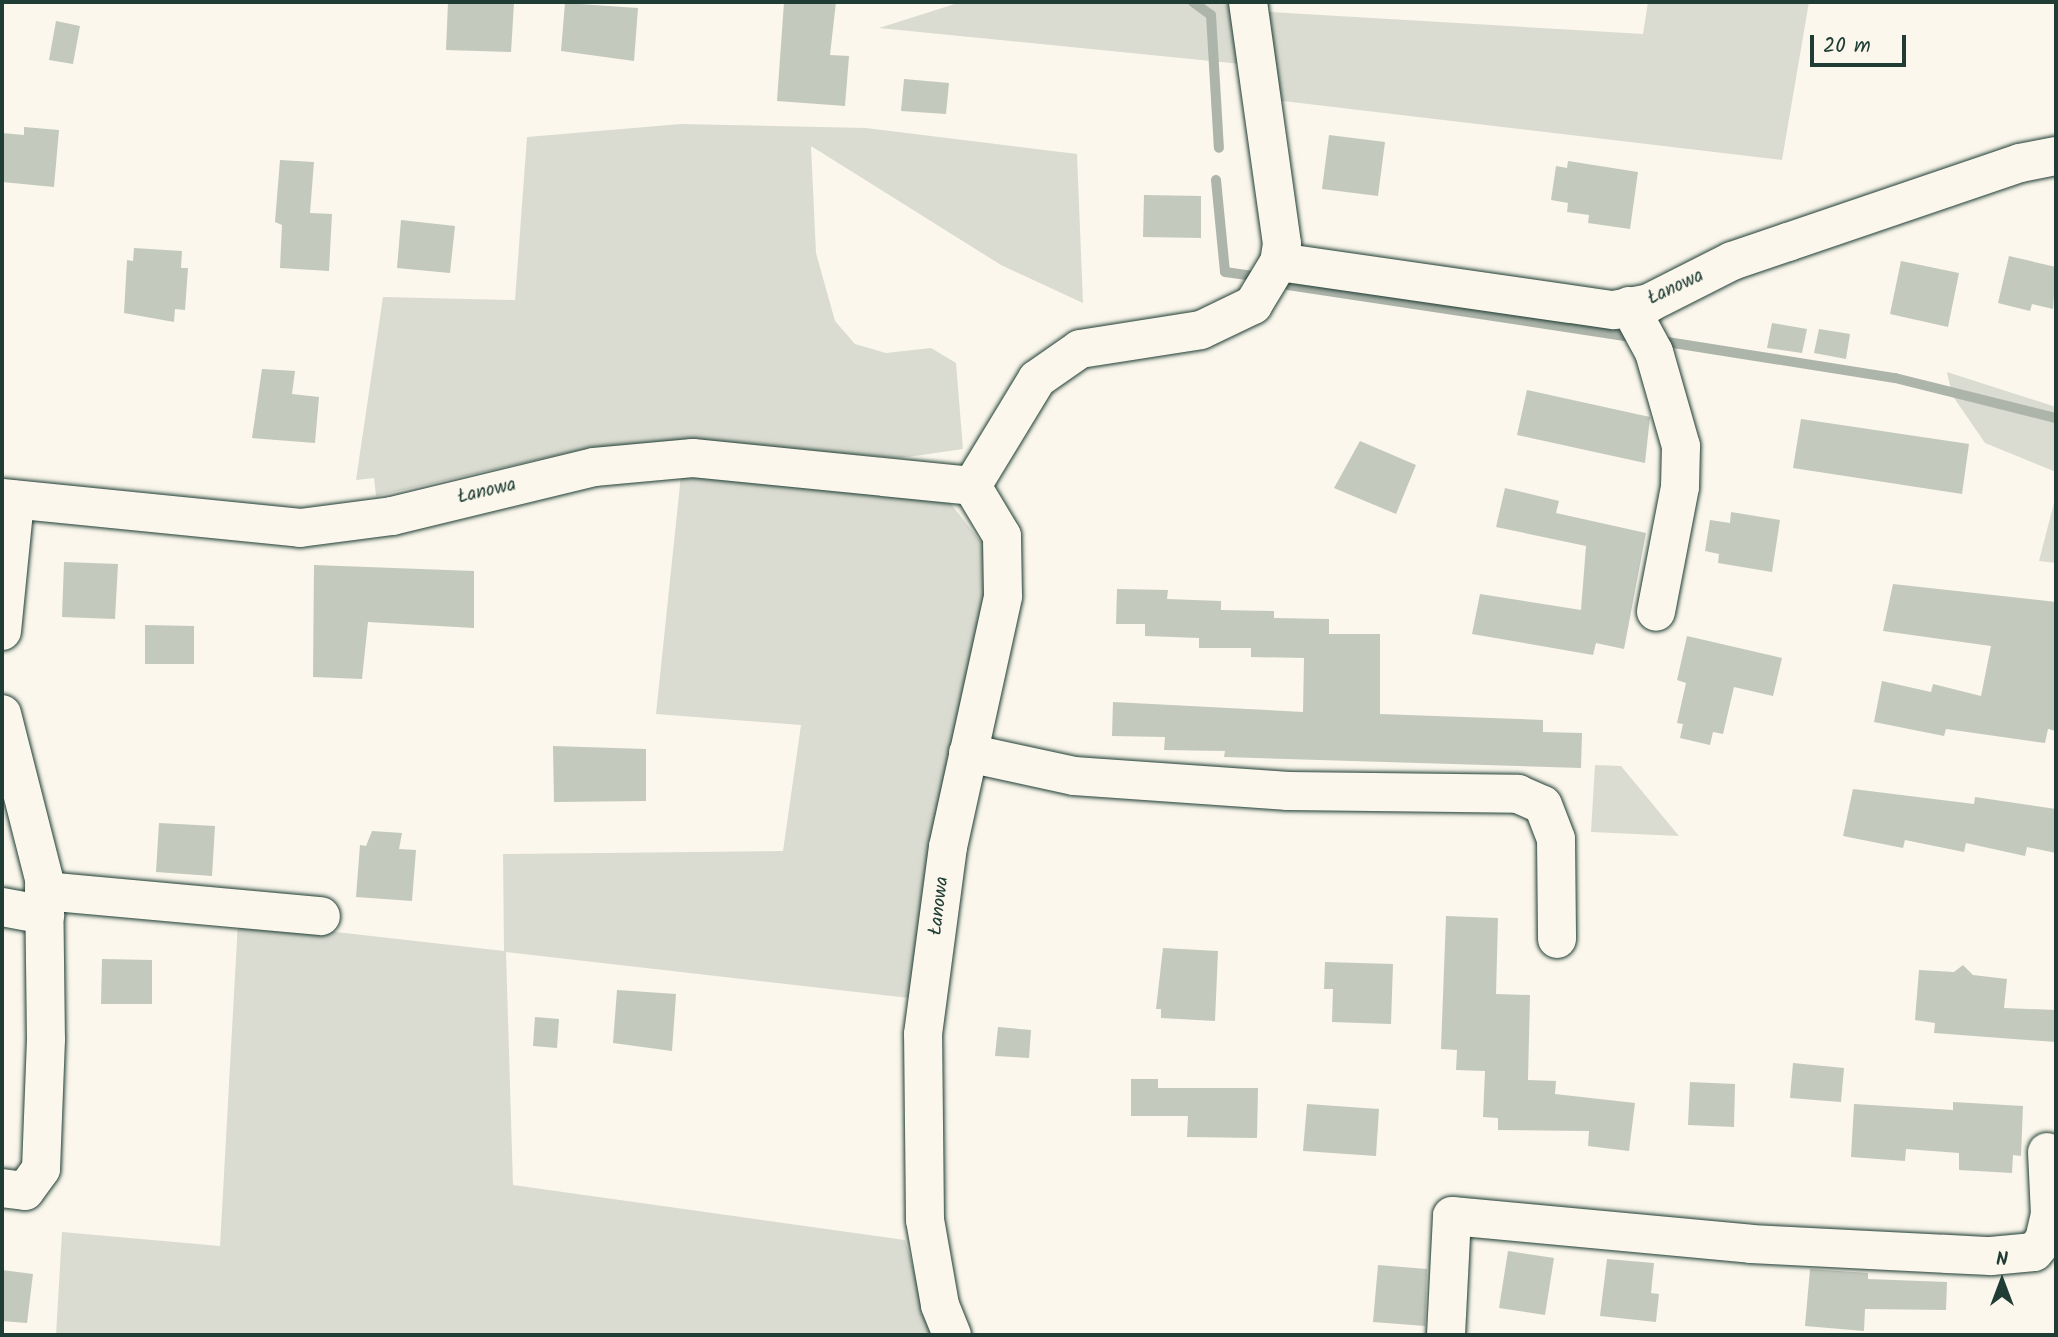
<!DOCTYPE html>
<html>
<head>
<meta charset="utf-8">
<style>
	body { margin:0 }
	#map { position:relative; width:2058px; height:1337px; overflow:hidden; background:#fbf7ec; font-family:Kalam,sans-serif }
	div>[style] { position:absolute }
	.green>* { inset:0; background:#dbdcd1 }
	.stream>* { height:10px; margin:-5px; padding:0 5px; transform-origin:5px; border-radius:5px; background:#adb4aa }
	.building>* { inset:0; background:#c4c9be }
	.roads { filter:drop-shadow(0 0 2px #1f3d34) drop-shadow(0 0 2px #1f3d34) }
	.minor>* { height:38px; margin:-19px; padding:0 19px; transform-origin:19px; border-radius:19px; background:#fbf7ec }
	span { translate:-50% -50%; white-space:nowrap; text-align:center; line-height:1.15; -webkit-text-stroke:6px #fbf7ec; paint-order:stroke }
	.street-label { font-size:19px; color:#1f3d34 }
	.frame { position:absolute; inset:0; border:4px solid #1f3d34; pointer-events:none }
	.north { position:absolute; left:1967px; top:1246px; width:70px; height:70px; -webkit-text-stroke:5px #fbf7ec; paint-order:stroke; rotate:0deg; font-size:19px; font-weight:700; line-height:28px; text-align:center; color:#1f3d34 }
	.north::after { content:''; display:block; margin:auto; width:24px; height:32px; background:#1f3d34; clip-path:polygon(50% 0,100% 100%,50% 72%,0 100%) }
	.scale { position:absolute; left:1810px; top:35px; width:96px; height:32px; box-sizing:border-box; border:4px solid #1f3d34; border-top:0; padding-left:9px; font-size:21px; line-height:24px; white-space:nowrap; color:#1f3d34; -webkit-text-stroke:5px #fbf7ec; paint-order:stroke }
</style>
</head>
<body>
<div id="map">
	<div class="green">
		<i style="clip-path:polygon(961px 2px,1237px 2px,1241px 64px,879px 28px)"></i>
		<i style="clip-path:polygon(1648px 2px,1809px 2px,1782px 160px,1266px 99px,1255px 11px,1643px 34px)"></i>
		<i style="clip-path:polygon(681px 124px,866px 128px,1077px 154px,1083px 303px,1001px 265px,811px 146px,816px 253px,835px 321px,855px 344px,886px 353px,931px 348px,956px 363px,963px 449px,901px 458px,676px 442px,589px 448px,376px 496px,374px 478px,356px 480px,383px 297px,515px 300px,527px 137px)"></i>
		<i style="clip-path:polygon(1947px 372px,2056px 407px,2056px 472px,1985px 443px,1952px 395px)"></i>
		<i style="clip-path:polygon(681px 475px,950px 503px,985px 547px,990px 596px,909px 998px,506px 952px,513px 1185px,905px 1240px,933px 1335px,56px 1335px,62px 1232px,220px 1246px,238px 921px,504px 951px,503px 854px,783px 851px,801px 725px,656px 714px)"></i>
		<i style="clip-path:polygon(2056px 495px,2056px 563px,2039px 561px)"></i>
		<i style="clip-path:polygon(1595px 765px,1621px 766px,1679px 836px,1591px 832px)"></i>
	</div>
	<div class="stream">
		<i style="left:1193px;top:2px;width:22px;rotate:36deg"></i>
		<i style="left:1211px;top:15px;width:133px;rotate:86.6deg"></i>
		<i style="left:1216px;top:180px;width:92px;rotate:84.4deg"></i>
		<i style="left:1225px;top:272px;width:28px;rotate:8deg"></i>
		<i style="left:1288px;top:285px;width:349px;rotate:8.6deg"></i>
		<i style="left:1661px;top:341px;width:237px;rotate:9deg"></i>
		<i style="left:1895px;top:378px;width:166px;rotate:14deg"></i>
	</div>
	<div class="building">
		<i style="clip-path:polygon(448px 2px,514px 3px,511px 52px,446px 50px)"></i>
		<i style="clip-path:polygon(784px 2px,836px 2px,830px 55px,849px 56px,845px 106px,777px 101px)"></i>
		<i style="clip-path:polygon(565px 3px,638px 8px,634px 61px,561px 51px)"></i>
		<i style="clip-path:polygon(56px 21px,80px 26px,73px 64px,49px 60px)"></i>
		<i style="clip-path:polygon(904px 79px,949px 83px,946px 114px,901px 111px)"></i>
		<i style="clip-path:polygon(24px 127px,59px 130px,54px 187px,2px 182px,2px 133px,24px 135px)"></i>
		<i style="clip-path:polygon(1329px 135px,1385px 142px,1378px 196px,1322px 189px)"></i>
		<i style="clip-path:polygon(280px 160px,314px 162px,310px 213px,332px 214px,329px 271px,280px 268px,282px 225px,275px 222px)"></i>
		<i style="clip-path:polygon(1568px 161px,1638px 172px,1630px 229px,1588px 223px,1589px 215px,1567px 212px,1568px 203px,1551px 200px,1556px 166px,1567px 168px)"></i>
		<i style="clip-path:polygon(1144px 195px,1201px 196px,1201px 238px,1143px 237px)"></i>
		<i style="clip-path:polygon(401px 220px,455px 226px,450px 273px,397px 268px)"></i>
		<i style="clip-path:polygon(134px 248px,182px 251px,181px 268px,188px 268px,185px 310px,175px 309px,174px 322px,124px 313px,127px 260px,133px 261px)"></i>
		<i style="clip-path:polygon(2009px 256px,2056px 267px,2053px 309px,2032px 304px,2030px 311px,1998px 303px)"></i>
		<i style="clip-path:polygon(1901px 261px,1959px 273px,1948px 327px,1890px 314px)"></i>
		<i style="clip-path:polygon(1772px 323px,1807px 329px,1802px 353px,1767px 348px)"></i>
		<i style="clip-path:polygon(1819px 329px,1850px 334px,1846px 359px,1814px 353px)"></i>
		<i style="clip-path:polygon(262px 369px,295px 371px,292px 394px,319px 397px,315px 443px,252px 438px)"></i>
		<i style="clip-path:polygon(1527px 390px,1650px 417px,1645px 463px,1517px 435px)"></i>
		<i style="clip-path:polygon(1801px 419px,1969px 444px,1962px 494px,1793px 468px)"></i>
		<i style="clip-path:polygon(1360px 441px,1416px 465px,1396px 514px,1334px 488px)"></i>
		<i style="clip-path:polygon(1505px 488px,1559px 501px,1556px 513px,1646px 533px,1624px 649px,1596px 643px,1593px 655px,1472px 634px,1480px 594px,1581px 610px,1586px 546px,1496px 527px)"></i>
		<i style="clip-path:polygon(1731px 512px,1780px 520px,1772px 572px,1718px 563px,1719px 554px,1705px 551px,1710px 520px,1730px 523px)"></i>
		<i style="clip-path:polygon(64px 562px,118px 564px,115px 619px,62px 617px)"></i>
		<i style="clip-path:polygon(314px 565px,474px 571px,474px 628px,368px 622px,362px 679px,313px 677px)"></i>
		<i style="clip-path:polygon(1893px 584px,2056px 602px,2056px 731px,2048px 729px,2045px 743px,1946px 729px,1944px 736px,1874px 722px,1882px 681px,1931px 692px,1933px 684px,1981px 696px,1991px 646px,1883px 631px)"></i>
		<i style="clip-path:polygon(1117px 589px,1168px 590px,1167px 599px,1221px 601px,1221px 610px,1274px 611px,1274px 618px,1329px 619px,1329px 634px,1380px 634px,1380px 714px,1543px 720px,1543px 732px,1582px 733px,1581px 768px,1224px 757px,1225px 751px,1164px 750px,1165px 737px,1112px 736px,1113px 702px,1303px 712px,1304px 658px,1251px 657px,1251px 648px,1199px 648px,1199px 638px,1145px 636px,1145px 624px,1116px 624px)"></i>
		<i style="clip-path:polygon(145px 625px,194px 626px,194px 664px,145px 664px)"></i>
		<i style="clip-path:polygon(1687px 636px,1782px 658px,1773px 696px,1734px 687px,1723px 734px,1713px 732px,1710px 745px,1680px 738px,1683px 724px,1677px 723px,1686px 683px,1677px 680px)"></i>
		<i style="clip-path:polygon(553px 746px,646px 749px,646px 801px,554px 802px)"></i>
		<i style="clip-path:polygon(1853px 789px,1974px 804px,1975px 797px,2056px 809px,2056px 853px,2027px 847px,2025px 856px,1966px 843px,1964px 852px,1905px 840px,1903px 848px,1843px 836px)"></i>
		<i style="clip-path:polygon(159px 823px,215px 826px,212px 876px,156px 872px)"></i>
		<i style="clip-path:polygon(372px 831px,402px 833px,399px 849px,416px 850px,412px 901px,356px 897px,360px 845px,366px 846px)"></i>
		<i style="clip-path:polygon(1446px 916px,1498px 918px,1496px 994px,1530px 995px,1528px 1080px,1556px 1081px,1555px 1094px,1635px 1103px,1629px 1151px,1588px 1146px,1589px 1131px,1498px 1130px,1498px 1118px,1483px 1117px,1485px 1071px,1456px 1070px,1457px 1050px,1441px 1049px)"></i>
		<i style="clip-path:polygon(1163px 948px,1218px 951px,1215px 1021px,1161px 1018px,1161px 1009px,1156px 1009px)"></i>
		<i style="clip-path:polygon(102px 959px,152px 960px,152px 1004px,101px 1004px)"></i>
		<i style="clip-path:polygon(1325px 962px,1393px 964px,1391px 1024px,1332px 1022px,1333px 989px,1324px 989px)"></i>
		<i style="clip-path:polygon(1963px 965px,1973px 975px,2007px 979px,2004px 1008px,2056px 1010px,2056px 1042px,1934px 1033px,1935px 1023px,1915px 1020px,1919px 970px,1954px 972px)"></i>
		<i style="clip-path:polygon(617px 990px,676px 994px,672px 1051px,613px 1043px)"></i>
		<i style="clip-path:polygon(535px 1017px,559px 1019px,557px 1048px,533px 1046px)"></i>
		<i style="clip-path:polygon(998px 1027px,1031px 1030px,1029px 1058px,995px 1056px)"></i>
		<i style="clip-path:polygon(1793px 1063px,1844px 1068px,1841px 1102px,1790px 1098px)"></i>
		<i style="clip-path:polygon(1131px 1079px,1158px 1079px,1158px 1088px,1258px 1088px,1257px 1138px,1187px 1137px,1188px 1116px,1131px 1116px)"></i>
		<i style="clip-path:polygon(1690px 1082px,1735px 1084px,1734px 1127px,1688px 1125px)"></i>
		<i style="clip-path:polygon(1953px 1102px,2023px 1106px,2021px 1156px,2013px 1155px,2012px 1173px,1959px 1170px,1959px 1153px,1906px 1149px,1905px 1161px,1851px 1157px,1854px 1104px,1953px 1110px)"></i>
		<i style="clip-path:polygon(1307px 1104px,1379px 1109px,1376px 1156px,1303px 1151px)"></i>
		<i style="clip-path:polygon(1508px 1251px,1554px 1258px,1545px 1315px,1499px 1308px)"></i>
		<i style="clip-path:polygon(1607px 1259px,1654px 1263px,1651px 1293px,1659px 1294px,1656px 1322px,1600px 1316px)"></i>
		<i style="clip-path:polygon(1378px 1265px,1427px 1269px,1425px 1326px,1373px 1322px)"></i>
		<i style="clip-path:polygon(1810px 1269px,1868px 1273px,1868px 1279px,1947px 1282px,1946px 1310px,1865px 1309px,1864px 1331px,1805px 1326px)"></i>
		<i style="clip-path:polygon(2px 1270px,33px 1274px,27px 1323px,2px 1321px)"></i>
	</div>
	<div class="roads">
		<div class="minor">
			<i style="left:1248px;top:2px;width:244px;rotate:82deg"></i>
			<i style="left:1282px;top:244px;width:18px;rotate:99deg"></i>
			<i style="left:1629px;top:306px;width:52px;rotate:61.5deg"></i>
			<i style="left:1654px;top:352px;width:98px;rotate:74deg"></i>
			<i style="left:1681px;top:446px;width:41px;rotate:91.4deg"></i>
			<i style="left:1680px;top:487px;width:127px;rotate:100.9deg"></i>
			<i style="left:972px;top:486px;width:125px;rotate:-58.7deg"></i>
			<i style="left:1037px;top:379px;width:52px;rotate:-34.9deg"></i>
			<i style="left:1080px;top:349px;width:122px;rotate:-8.9deg"></i>
			<i style="left:1201px;top:330px;width:58px;rotate:-25.7deg"></i>
			<i style="left:1253px;top:305px;width:50px;rotate:-58.8deg"></i>
			<i style="left:1279px;top:262px;width:338px;rotate:8.2deg"></i>
			<i style="left:1614px;top:310px;width:36px;rotate:-11deg"></i>
			<i style="left:1649px;top:303px;width:93px;rotate:-26.8deg"></i>
			<i style="left:1732px;top:261px;width:59px;rotate:-18.7deg"></i>
			<i style="left:1788px;top:242px;width:245px;rotate:-18.8deg"></i>
			<i style="left:2020px;top:163px;width:37px;rotate:-11deg"></i>
			<i style="left:2px;top:498px;width:300px;rotate:5.7deg"></i>
			<i style="left:300px;top:528px;width:93px;rotate:-7.4deg"></i>
			<i style="left:392px;top:516px;width:208px;rotate:-13.6deg"></i>
			<i style="left:594px;top:467px;width:99px;rotate:-5.2deg"></i>
			<i style="left:693px;top:458px;width:280px;rotate:5.7deg"></i>
			<i style="left:2px;top:631px;width:132px;rotate:-84.3deg"></i>
			<i style="left:2px;top:714px;width:170px;rotate:75.7deg"></i>
			<i style="left:44px;top:879px;width:160px;rotate:89.3deg"></i>
			<i style="left:46px;top:1039px;width:130px;rotate:92.2deg"></i>
			<i style="left:41px;top:1169px;width:27px;rotate:126deg"></i>
			<i style="left:25px;top:1191px;width:23px;rotate:-173deg"></i>
			<i style="left:968px;top:753px;width:108px;rotate:12.2deg"></i>
			<i style="left:1074px;top:776px;width:215px;rotate:4deg"></i>
			<i style="left:1288px;top:791px;width:230px;rotate:0.7deg"></i>
			<i style="left:1518px;top:794px;width:27px;rotate:24deg"></i>
			<i style="left:1543px;top:805px;width:36px;rotate:69deg"></i>
			<i style="left:1556px;top:839px;width:100px;rotate:89.4deg"></i>
			<i style="left:44px;top:891px;width:278px;rotate:5.2deg"></i>
			<i style="left:2px;top:907px;width:44px;rotate:10.5deg"></i>
			<i style="left:952px;top:1335px;width:32px;rotate:-112deg"></i>
			<i style="left:940px;top:1305px;width:86px;rotate:-100deg"></i>
			<i style="left:925px;top:1220px;width:186px;rotate:-90.6deg"></i>
			<i style="left:923px;top:1034px;width:189px;rotate:-82.4deg"></i>
			<i style="left:948px;top:847px;width:257px;rotate:-77.6deg"></i>
			<i style="left:1003px;top:596px;width:60px;rotate:-91deg"></i>
			<i style="left:1002px;top:536px;width:58px;rotate:-121deg"></i>
			<i style="left:1446px;top:1335px;width:119px;rotate:-87.1deg"></i>
			<i style="left:1452px;top:1216px;width:300px;rotate:5.3deg"></i>
			<i style="left:1751px;top:1244px;width:240px;rotate:2.9deg"></i>
			<i style="left:1991px;top:1256px;width:43px;rotate:-5.3deg"></i>
			<i style="left:2034px;top:1252px;width:16px;rotate:-50deg"></i>
			<i style="left:2044px;top:1240px;width:26px;rotate:-77deg"></i>
			<i style="left:2050px;top:1215px;width:63px;rotate:-92.7deg"></i>
		</div>
	</div>
	<div class="street-label">
		<span style="left:1676px;top:288px;rotate:-25deg">Łanowa</span>
		<span style="left:487px;top:492px;rotate:-13deg">Łanowa</span>
		<span style="left:940px;top:906px;rotate:-83deg">Łanowa</span>
	</div>
	<div class="frame"></div>
	<div class="north">N</div>
	<div class="scale">20 m</div>
</div>
</body>
</html>
